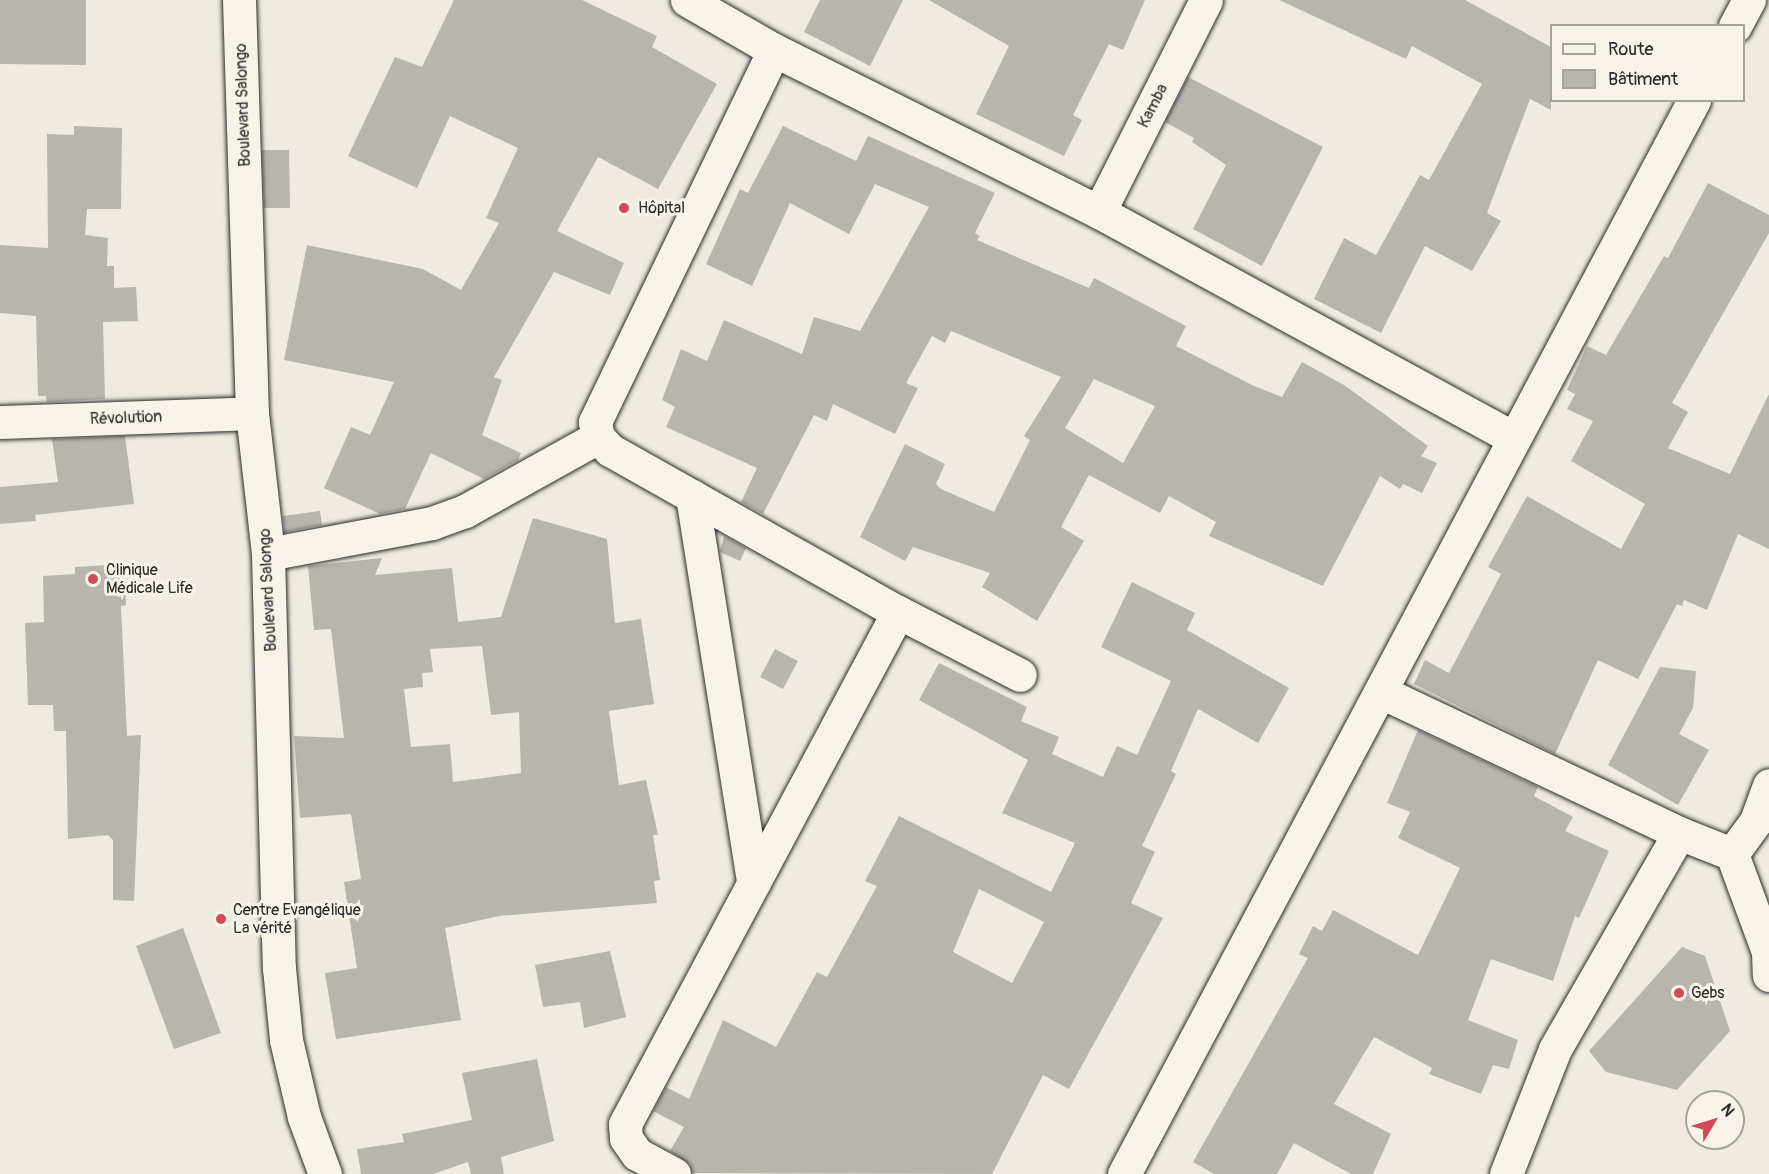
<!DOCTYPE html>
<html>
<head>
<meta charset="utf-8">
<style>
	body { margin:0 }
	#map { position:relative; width:1769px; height:1174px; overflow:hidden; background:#efebe0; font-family:Pangolin,sans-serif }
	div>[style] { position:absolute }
	.building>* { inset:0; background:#b8b5ae }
	.roads { filter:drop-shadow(0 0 2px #2b2b2b) drop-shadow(0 0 2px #2b2b2b) }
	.minor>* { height:33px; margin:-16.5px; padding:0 16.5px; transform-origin:16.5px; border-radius:16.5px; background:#f7f3e8 }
	.dots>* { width:16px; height:16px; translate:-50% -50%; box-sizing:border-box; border:3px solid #f7f3e8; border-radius:50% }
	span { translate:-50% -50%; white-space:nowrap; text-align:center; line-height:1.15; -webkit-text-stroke:6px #f7f3e8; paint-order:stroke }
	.street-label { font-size:16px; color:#2b2b2b }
	.poi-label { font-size:16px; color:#2b2b2b }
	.left { translate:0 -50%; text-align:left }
	.legend { position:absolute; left:1550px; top:24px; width:195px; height:78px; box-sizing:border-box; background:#f7f3e8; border:2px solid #a5a39c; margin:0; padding:8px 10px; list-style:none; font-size:18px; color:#2b2b2b }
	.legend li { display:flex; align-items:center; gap:12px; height:30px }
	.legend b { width:30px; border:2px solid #a5a39c }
	.north { position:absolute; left:1685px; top:1090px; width:60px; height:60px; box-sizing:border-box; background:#f7f3e8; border:2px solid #a5a39c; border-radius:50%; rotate:52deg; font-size:16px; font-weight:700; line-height:24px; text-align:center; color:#2b2b2b }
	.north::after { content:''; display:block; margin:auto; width:21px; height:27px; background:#d1495b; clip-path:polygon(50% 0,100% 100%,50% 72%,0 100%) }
</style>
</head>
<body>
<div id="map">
	<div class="building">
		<i style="clip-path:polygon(0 0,86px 0,86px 65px,0 64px)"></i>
		<i style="clip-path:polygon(454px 0,582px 0,657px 36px,652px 47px,717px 84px,658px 189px,598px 157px,557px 231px,624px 263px,610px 295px,554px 272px,494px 377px,502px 380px,482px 435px,521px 453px,518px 460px,484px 479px,431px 453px,405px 509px,380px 514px,324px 488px,351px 427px,370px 435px,394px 382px,284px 360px,307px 245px,423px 269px,461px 290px,499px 223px,486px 218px,518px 148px,450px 116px,417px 188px,348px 156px,395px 57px,422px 67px)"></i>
		<i style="clip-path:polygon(820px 0,903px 0,870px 66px,804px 32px)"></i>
		<i style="clip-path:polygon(929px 0,1145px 0,1123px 50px,1109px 44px,1073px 115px,1082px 120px,1064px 156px,976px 114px,1009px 46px)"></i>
		<i style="clip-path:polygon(1279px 0,1465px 0,1551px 47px,1551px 110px,1530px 99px,1487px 213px,1501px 221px,1472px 271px,1425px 246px,1381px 333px,1314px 299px,1344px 238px,1376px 255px,1420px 175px,1429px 180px,1482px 84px,1412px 46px,1406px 59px)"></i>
		<i style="clip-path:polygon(1188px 77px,1323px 147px,1262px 266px,1193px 229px,1226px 165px,1192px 142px,1194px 138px,1165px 122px)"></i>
		<i style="clip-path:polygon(74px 126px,122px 128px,121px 209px,87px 209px,85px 235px,108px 238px,107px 266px,114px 266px,114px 288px,136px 287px,138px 321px,103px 322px,105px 399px,47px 402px,46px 396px,38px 396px,36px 316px,0 313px,0 245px,48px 248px,47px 134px,74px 135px)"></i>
		<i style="clip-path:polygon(evenodd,783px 126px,856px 161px,868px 136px,995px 193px,975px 233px,980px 236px,977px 240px,1089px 288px,1094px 278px,1186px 326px,1176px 346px,1254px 386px,1282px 397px,1302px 362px,1344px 385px,1428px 446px,1421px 456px,1437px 463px,1422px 493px,1403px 484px,1400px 489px,1380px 476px,1323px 586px,1209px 536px,1216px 522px,1169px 496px,1160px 513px,1089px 475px,1061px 527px,1084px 541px,1037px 621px,982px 587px,990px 573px,913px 547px,905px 561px,860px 537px,905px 444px,945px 464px,936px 484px,941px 489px,994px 512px,1030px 440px,1024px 436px,1061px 377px,951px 331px,945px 343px,932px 336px,906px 383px,918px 388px,895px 434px,833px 404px,827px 421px,814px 415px,763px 514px,741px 502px,757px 468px,666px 427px,675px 407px,662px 400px,681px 349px,707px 361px,724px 320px,802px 354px,814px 317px,860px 331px,929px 207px,875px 184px,849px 234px,790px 203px,752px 286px,706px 264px,740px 189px,748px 193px,783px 126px,1094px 379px,1155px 406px,1123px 463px,1065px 428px,1094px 379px)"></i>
		<i style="clip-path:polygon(262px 150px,289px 150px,290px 208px,264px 208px)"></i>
		<i style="clip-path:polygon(1708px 183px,1769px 215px,1769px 233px,1672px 403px,1688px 412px,1668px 448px,1730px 474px,1769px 394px,1769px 549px,1738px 534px,1707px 610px,1684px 600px,1682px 606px,1677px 604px,1638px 679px,1598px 660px,1555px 754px,1414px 684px,1425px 660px,1449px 673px,1501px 574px,1488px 567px,1527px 496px,1621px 549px,1645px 504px,1571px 461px,1593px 421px,1567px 409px,1575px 394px,1567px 390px,1587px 346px,1606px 355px,1664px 256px,1668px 258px)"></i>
		<i style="clip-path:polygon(125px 436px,134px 504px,35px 515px,36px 521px,0 524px,0 487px,58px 482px,52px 439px)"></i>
		<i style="clip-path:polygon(320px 511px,322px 525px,285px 532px,283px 516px)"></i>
		<i style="clip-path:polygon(evenodd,533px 518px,607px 539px,615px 623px,641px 619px,654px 704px,609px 711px,619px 785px,646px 780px,658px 835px,653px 835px,660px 880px,654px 881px,657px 903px,499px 916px,445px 928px,461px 1020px,336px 1039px,325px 973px,357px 968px,344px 882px,361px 879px,351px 814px,300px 818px,294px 736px,344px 738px,331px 629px,314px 630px,308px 566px,382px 558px,375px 575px,452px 568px,458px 622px,501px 617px,533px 518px,482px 646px,491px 715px,519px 712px,521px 773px,453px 782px,450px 744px,411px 747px,404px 689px,423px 687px,422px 673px,433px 672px,430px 649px,482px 646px)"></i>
		<i style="clip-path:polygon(724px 536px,746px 548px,740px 561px,720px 552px)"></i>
		<i style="clip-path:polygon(125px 564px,126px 605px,121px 606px,127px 736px,141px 735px,134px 901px,113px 900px,113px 840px,108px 835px,68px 839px,66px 731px,54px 731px,53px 705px,28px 705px,25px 623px,44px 622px,43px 576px,75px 574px,75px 567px)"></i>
		<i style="clip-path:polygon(evenodd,1132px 582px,1195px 613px,1187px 630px,1289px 688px,1258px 743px,1198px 709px,1171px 771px,1176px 774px,1142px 846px,1155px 852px,1131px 903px,1163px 918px,1069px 1089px,1043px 1075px,992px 1174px,693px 1173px,690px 1164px,670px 1151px,684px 1127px,653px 1111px,666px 1087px,689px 1099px,723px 1020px,776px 1047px,817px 972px,827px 977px,877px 886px,865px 881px,899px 816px,1051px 892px,1075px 843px,1002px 813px,1028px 760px,919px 700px,939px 663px,1027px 707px,1021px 721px,1059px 737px,1052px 754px,1103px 777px,1117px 746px,1137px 755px,1171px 681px,1101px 647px,1132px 582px,979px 889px,1044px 922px,1012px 983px,953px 952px,979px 889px)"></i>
		<i style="clip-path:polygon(775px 649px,798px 661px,783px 689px,760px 677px)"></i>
		<i style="clip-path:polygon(1660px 667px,1696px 671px,1693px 708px,1679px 734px,1709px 750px,1678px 805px,1608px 765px)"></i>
		<i style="clip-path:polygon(1418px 730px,1538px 787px,1534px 796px,1573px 817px,1565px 831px,1609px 851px,1579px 918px,1575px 916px,1553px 981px,1491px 959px,1468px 1020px,1518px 1040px,1509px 1069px,1493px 1065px,1481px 1094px,1429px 1074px,1432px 1068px,1374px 1037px,1334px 1104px,1391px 1134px,1373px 1174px,1351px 1174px,1294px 1143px,1277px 1174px,1214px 1174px,1193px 1162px,1308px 958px,1299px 954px,1313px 926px,1322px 931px,1333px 910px,1418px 955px,1460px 868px,1398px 838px,1410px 812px,1387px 803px)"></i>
		<i style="clip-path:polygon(183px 928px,221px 1033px,174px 1049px,136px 946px)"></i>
		<i style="clip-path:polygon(1682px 947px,1705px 956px,1730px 1031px,1677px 1090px,1606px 1072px,1589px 1051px)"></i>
		<i style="clip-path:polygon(610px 951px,626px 1017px,584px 1028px,580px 1002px,543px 1007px,535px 965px)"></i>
		<i style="clip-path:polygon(537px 1059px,554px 1141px,501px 1157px,504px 1174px,471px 1174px,468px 1162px,433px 1174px,361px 1174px,357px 1149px,404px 1142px,402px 1134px,472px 1120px,462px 1073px)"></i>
	</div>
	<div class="roads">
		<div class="minor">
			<i style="left:239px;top:0;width:413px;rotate:88.2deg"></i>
			<i style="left:252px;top:413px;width:142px;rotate:83.5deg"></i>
			<i style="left:268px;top:554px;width:414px;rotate:88.5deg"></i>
			<i style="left:279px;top:968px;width:72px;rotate:84.4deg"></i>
			<i style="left:286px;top:1040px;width:79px;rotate:76.8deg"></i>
			<i style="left:304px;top:1117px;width:61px;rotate:69.8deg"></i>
			<i style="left:687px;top:0;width:100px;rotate:29.9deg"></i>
			<i style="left:774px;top:50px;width:363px;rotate:26.5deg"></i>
			<i style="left:1099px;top:212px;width:469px;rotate:28.6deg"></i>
			<i style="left:1735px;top:26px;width:30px;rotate:-62deg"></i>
			<i style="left:774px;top:50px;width:413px;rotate:115.7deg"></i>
			<i style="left:595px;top:422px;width:15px;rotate:79deg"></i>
			<i style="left:598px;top:437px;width:18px;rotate:47deg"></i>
			<i style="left:610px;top:450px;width:330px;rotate:29.4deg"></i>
			<i style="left:898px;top:612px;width:137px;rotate:27.3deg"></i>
			<i style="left:1099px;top:212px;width:237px;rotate:-63.2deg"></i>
			<i style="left:0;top:422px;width:252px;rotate:-2deg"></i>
			<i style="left:692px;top:496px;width:392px;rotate:81deg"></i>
			<i style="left:268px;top:554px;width:167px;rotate:-10.7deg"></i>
			<i style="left:432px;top:523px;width:35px;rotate:-20deg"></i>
			<i style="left:465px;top:511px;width:152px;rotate:-29.1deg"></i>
			<i style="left:1381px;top:692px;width:330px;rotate:25.3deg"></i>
			<i style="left:1732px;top:854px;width:104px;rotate:69.8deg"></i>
			<i style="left:1768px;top:952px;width:23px;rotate:88deg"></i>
			<i style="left:674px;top:1174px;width:42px;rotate:-151.6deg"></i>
			<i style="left:637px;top:1154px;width:19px;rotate:-125deg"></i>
			<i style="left:626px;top:1138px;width:14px;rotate:-94deg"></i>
			<i style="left:625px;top:1124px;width:580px;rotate:-61.93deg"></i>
			<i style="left:1124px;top:1174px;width:1216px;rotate:-62.04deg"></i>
			<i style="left:1506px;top:1174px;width:134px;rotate:-68.6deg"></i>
			<i style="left:1555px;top:1049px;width:249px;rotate:-60.1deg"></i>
			<i style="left:1679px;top:833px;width:57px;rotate:21.6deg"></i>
			<i style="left:1732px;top:854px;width:41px;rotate:-54deg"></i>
			<i style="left:1756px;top:821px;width:38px;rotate:-70deg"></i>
		</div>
	</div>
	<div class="dots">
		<i style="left:624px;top:208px;background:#d1495b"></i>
		<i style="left:93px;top:579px;background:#d1495b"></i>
		<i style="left:221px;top:919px;background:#d1495b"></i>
		<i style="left:1679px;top:993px;background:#d1495b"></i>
	</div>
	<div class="street-label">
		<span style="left:243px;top:105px;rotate:-92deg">Boulevard Salongo</span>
		<span style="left:1153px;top:106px;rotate:-63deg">Kamba</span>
		<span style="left:126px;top:418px;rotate:-2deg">Révolution</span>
		<span style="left:268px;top:590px;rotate:-93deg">Boulevard Salongo</span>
	</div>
	<div class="poi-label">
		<span class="left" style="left:638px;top:208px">Hôpital</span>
		<span class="left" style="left:106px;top:579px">Clinique<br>Médicale Life</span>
		<span class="left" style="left:233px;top:919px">Centre Evangélique<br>La vérité</span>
		<span class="left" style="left:1691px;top:993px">Gebs</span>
	</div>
	<ul class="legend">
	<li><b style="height:8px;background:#f7f3e8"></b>Route</li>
	<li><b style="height:16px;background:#b8b5ae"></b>Bâtiment</li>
	</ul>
	<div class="north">N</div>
</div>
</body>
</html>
